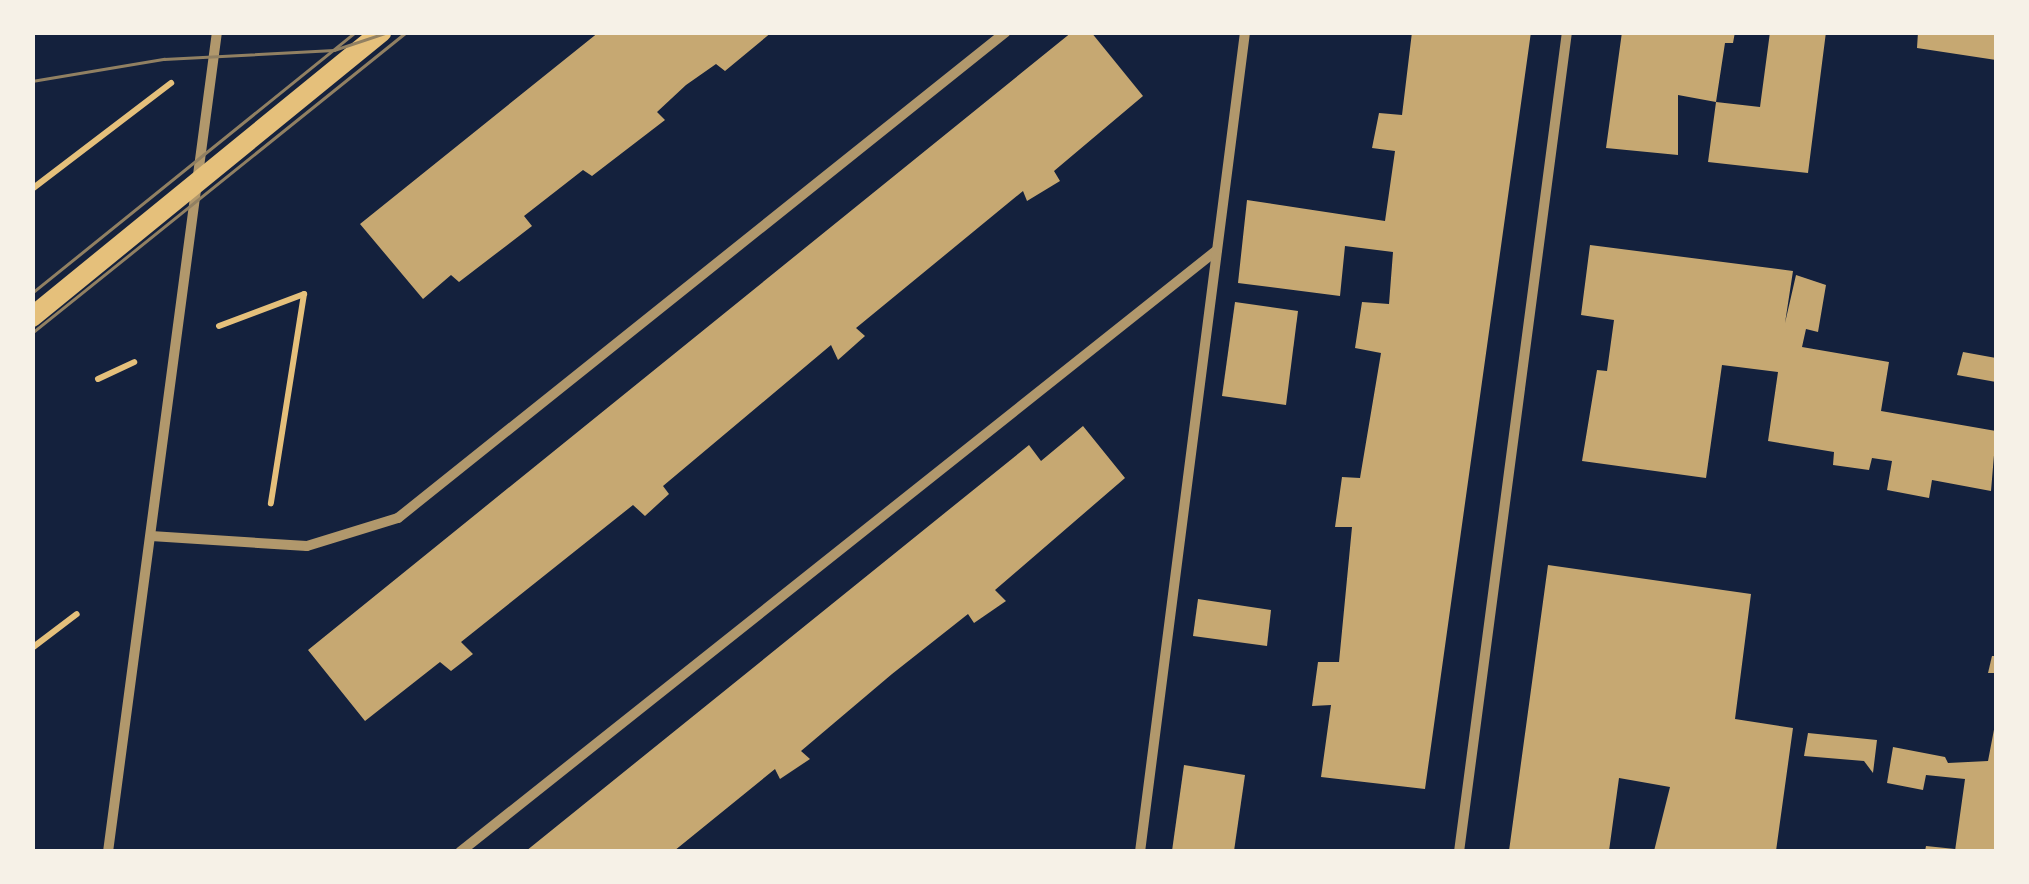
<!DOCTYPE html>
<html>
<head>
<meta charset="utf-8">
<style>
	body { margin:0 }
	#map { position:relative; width:2029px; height:884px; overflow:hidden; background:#14213d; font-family:"Varela Round",sans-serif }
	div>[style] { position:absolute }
	.building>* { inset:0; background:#c6a872 }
	.path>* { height:6px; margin:-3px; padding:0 3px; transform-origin:3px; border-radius:3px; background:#e5c07b }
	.minor>* { height:10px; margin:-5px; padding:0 5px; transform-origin:5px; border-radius:5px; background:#b1986c }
	.secondary>* { height:20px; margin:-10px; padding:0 10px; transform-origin:10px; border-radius:10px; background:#e5c07b }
	.tram>* { height:2.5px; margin:-1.25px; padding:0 1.25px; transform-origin:1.25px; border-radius:1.25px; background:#918062 }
	span { translate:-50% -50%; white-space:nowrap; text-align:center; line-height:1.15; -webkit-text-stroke:9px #f6f1e7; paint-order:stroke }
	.frame { position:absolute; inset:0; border:35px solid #f6f1e7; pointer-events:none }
</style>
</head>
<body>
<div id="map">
	<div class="building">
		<i style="clip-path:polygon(599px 32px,772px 32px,725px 71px,716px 64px,686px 85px,657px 112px,665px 120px,592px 176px,583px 170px,524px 216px,532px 226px,459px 282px,451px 275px,423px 299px,360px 224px)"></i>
		<i style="clip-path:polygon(1072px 32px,1091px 32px,1143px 96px,1054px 171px,1060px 181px,1027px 201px,1023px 191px,856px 328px,865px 336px,838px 360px,831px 345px,663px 486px,669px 494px,645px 516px,633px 505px,461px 642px,473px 654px,451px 671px,440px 662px,365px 721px,308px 650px)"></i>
		<i style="clip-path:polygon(1412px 32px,1531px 32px,1425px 789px,1321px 777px,1331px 705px,1312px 706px,1318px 662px,1339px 662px,1352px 527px,1335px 527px,1342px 477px,1360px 478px,1381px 353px,1355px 348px,1362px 302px,1389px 304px,1393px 252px,1345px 246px,1340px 296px,1238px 283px,1247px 200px,1385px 221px,1395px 151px,1372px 148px,1379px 113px,1402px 115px)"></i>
		<i style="clip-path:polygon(1622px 32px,1735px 32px,1733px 43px,1725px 43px,1716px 102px,1678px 95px,1678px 155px,1606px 148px)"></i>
		<i style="clip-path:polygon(1770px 32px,1826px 32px,1808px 173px,1708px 162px,1716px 102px,1760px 107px)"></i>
		<i style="clip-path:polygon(1918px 32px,1996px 32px,1996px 60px,1917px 48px)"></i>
		<i style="clip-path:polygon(1590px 245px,1793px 271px,1785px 323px,1796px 275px,1826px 285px,1818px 332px,1806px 329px,1802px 347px,1889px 362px,1881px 411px,1996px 431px,1991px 491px,1932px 480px,1929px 498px,1887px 490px,1892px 461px,1872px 458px,1869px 470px,1833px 465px,1834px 452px,1768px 441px,1778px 372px,1722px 365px,1706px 478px,1582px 461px,1597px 370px,1607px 371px,1614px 320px,1581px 315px)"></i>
		<i style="clip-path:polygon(1235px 302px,1298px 311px,1286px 405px,1222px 396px)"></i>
		<i style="clip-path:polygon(1963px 352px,1996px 358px,1996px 382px,1957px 375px)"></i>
		<i style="clip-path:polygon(1083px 426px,1125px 478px,995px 590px,1006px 601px,974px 623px,968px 614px,892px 674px,801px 751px,810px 759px,780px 779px,775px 769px,674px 851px,526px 851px,1029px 445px,1041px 461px)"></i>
		<i style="clip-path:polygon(1548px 565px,1751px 594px,1735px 719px,1793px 728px,1776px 851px,1654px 851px,1670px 787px,1619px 778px,1609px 851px,1509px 851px)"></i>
		<i style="clip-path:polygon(1198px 599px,1271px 610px,1267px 646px,1193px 636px)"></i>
		<i style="clip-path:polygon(1992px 656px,1996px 656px,1996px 673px,1988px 673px)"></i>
		<i style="clip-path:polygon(1996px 719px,1996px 851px,1955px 851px,1965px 779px,1926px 775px,1923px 790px,1887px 783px,1893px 747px,1945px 757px,1948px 763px,1988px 761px)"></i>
		<i style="clip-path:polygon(1808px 733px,1877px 740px,1873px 773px,1864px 761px,1804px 756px)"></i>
		<i style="clip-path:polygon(1184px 765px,1245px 775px,1234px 851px,1172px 851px)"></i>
		<i style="clip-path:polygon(1926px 846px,1955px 849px,1955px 851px,1925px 851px)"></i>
	</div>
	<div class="path">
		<i style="left:32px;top:189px;width:175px;rotate:-37.3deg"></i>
		<i style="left:219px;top:326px;width:91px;rotate:-20.6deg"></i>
		<i style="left:304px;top:294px;width:212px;rotate:99deg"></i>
		<i style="left:98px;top:379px;width:40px;rotate:-25deg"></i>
		<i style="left:32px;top:648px;width:56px;rotate:-37.1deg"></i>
	</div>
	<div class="minor">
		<i style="left:151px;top:536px;width:156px;rotate:3.7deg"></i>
		<i style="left:307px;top:546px;width:95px;rotate:-17.1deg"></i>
		<i style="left:398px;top:518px;width:778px;rotate:-38.64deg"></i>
		<i style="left:108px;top:852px;width:827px;rotate:-82.43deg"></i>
		<i style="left:460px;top:852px;width:967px;rotate:-38.49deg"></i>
		<i style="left:1140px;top:852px;width:827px;rotate:-82.7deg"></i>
		<i style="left:1459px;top:852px;width:827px;rotate:-82.5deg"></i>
	</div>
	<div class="secondary">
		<i style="left:32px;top:317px;width:451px;rotate:-39.2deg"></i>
	</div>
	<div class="tram">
		<i style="left:32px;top:81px;width:134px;rotate:-9.5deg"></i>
		<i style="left:164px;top:59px;width:170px;rotate:-3deg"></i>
		<i style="left:334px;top:50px;width:57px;rotate:-18.4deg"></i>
		<i style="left:32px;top:293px;width:416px;rotate:-38.9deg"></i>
		<i style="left:32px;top:333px;width:481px;rotate:-38.8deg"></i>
	</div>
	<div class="frame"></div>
</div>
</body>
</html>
